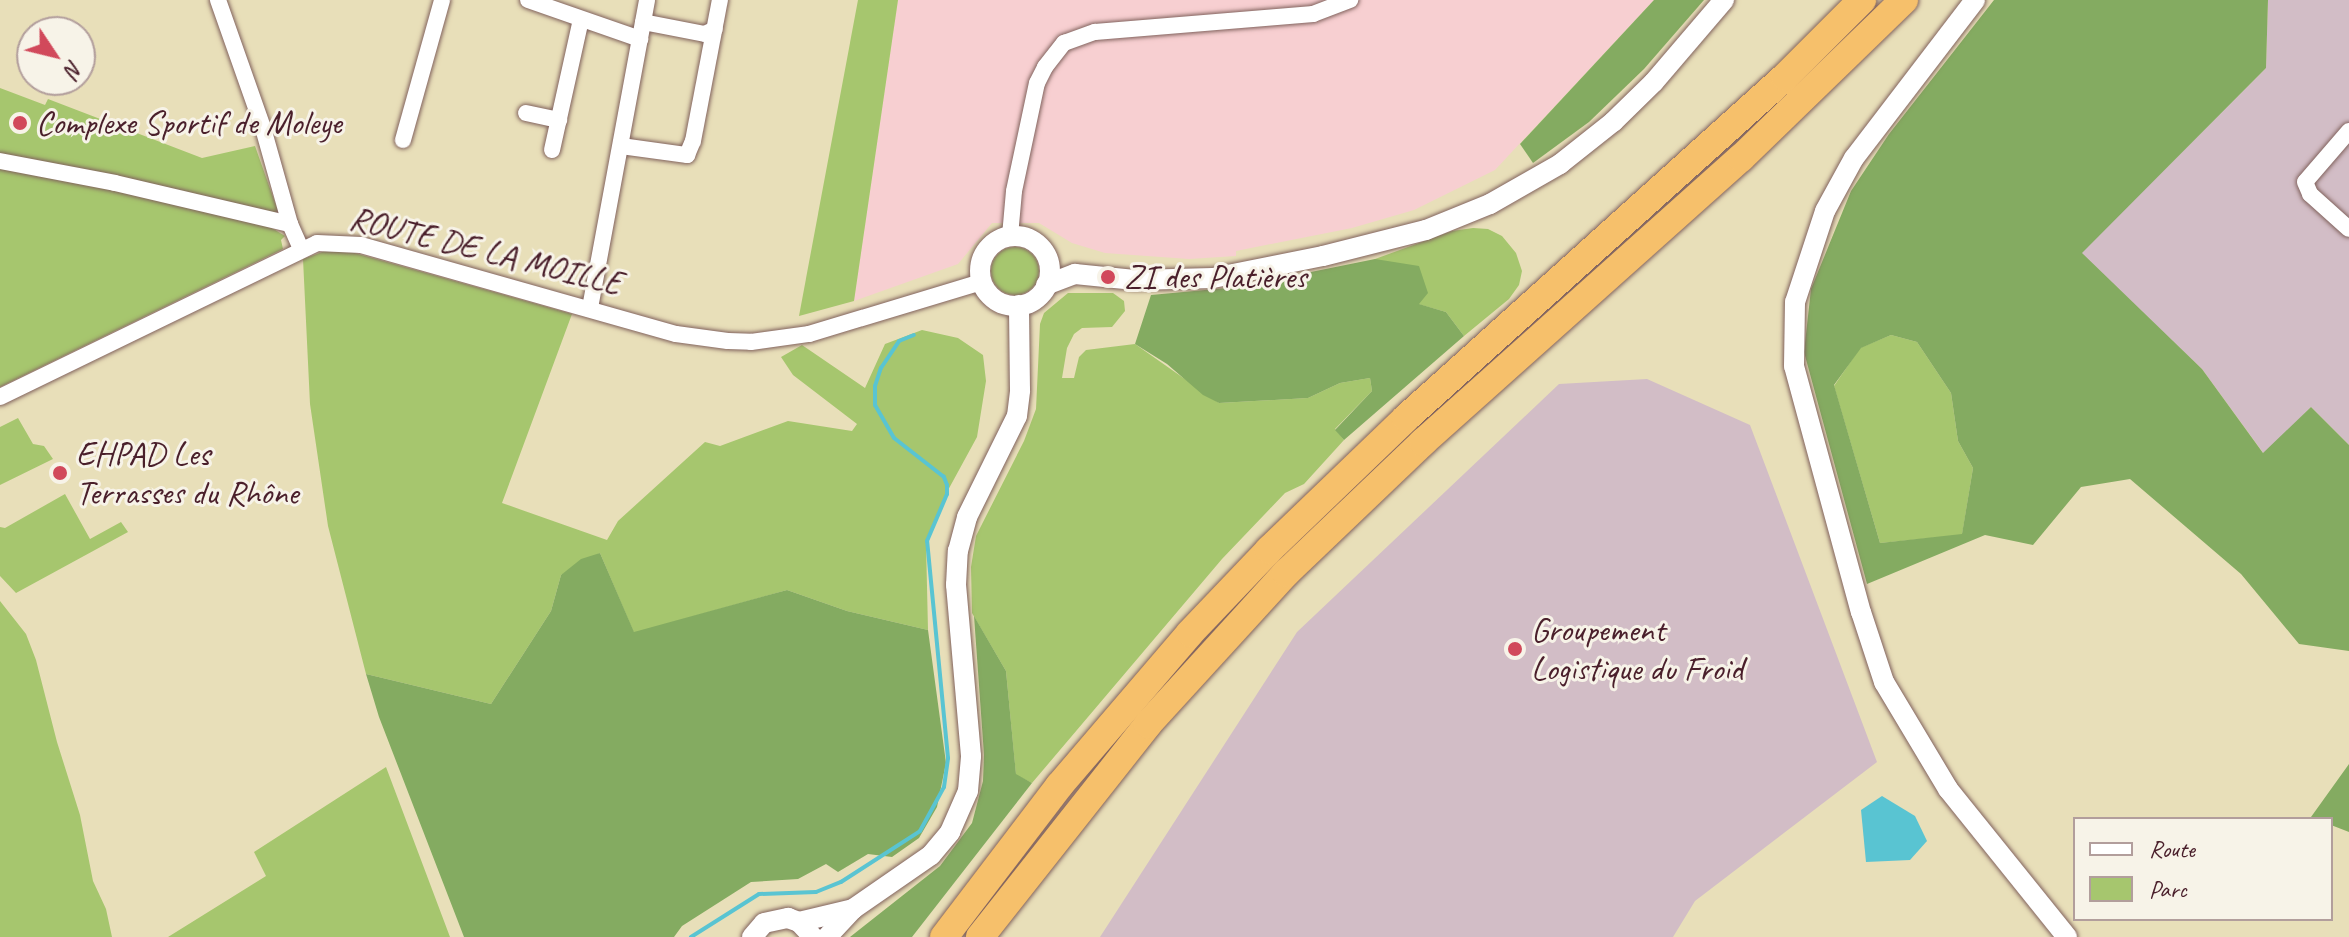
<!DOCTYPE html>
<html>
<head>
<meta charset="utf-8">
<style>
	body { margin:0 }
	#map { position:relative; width:2349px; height:937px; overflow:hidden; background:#e8dfb9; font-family:Caveat,sans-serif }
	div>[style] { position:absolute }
	.built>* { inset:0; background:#f7cfd1 }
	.industrial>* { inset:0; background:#d2bdc6 }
	.green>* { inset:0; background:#a6c66e }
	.round { border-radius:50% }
	.forest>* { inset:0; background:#84ab61 }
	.water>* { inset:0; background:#59c4d2 }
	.stream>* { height:4px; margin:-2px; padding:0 2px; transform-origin:2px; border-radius:2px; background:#59c4d2 }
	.roads { filter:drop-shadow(0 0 2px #81625d) drop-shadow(0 0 2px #81625d) }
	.minor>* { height:16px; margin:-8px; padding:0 8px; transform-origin:8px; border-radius:8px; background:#fff }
	.tertiary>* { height:20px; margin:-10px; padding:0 10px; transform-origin:10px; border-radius:10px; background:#fff }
	.tertiary>.ring { margin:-10px; padding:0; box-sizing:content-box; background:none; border:20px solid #fff; border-radius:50% }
	.motorway>* { height:28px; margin:-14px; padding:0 14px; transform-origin:14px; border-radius:14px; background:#f6c06b }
	.dots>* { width:22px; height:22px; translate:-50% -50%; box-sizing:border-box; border:4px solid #f7f3e8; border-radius:50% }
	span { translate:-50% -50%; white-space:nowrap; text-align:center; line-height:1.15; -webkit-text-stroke:6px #f7f3e8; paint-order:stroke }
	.poi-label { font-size:34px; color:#4a1f2b }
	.left { translate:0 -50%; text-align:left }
	.street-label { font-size:34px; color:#4a1f2b }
	.legend { position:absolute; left:2073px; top:817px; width:260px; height:104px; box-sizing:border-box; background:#f7f3e8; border:2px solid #b29e9c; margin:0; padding:10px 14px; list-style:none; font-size:24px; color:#4a1f2b }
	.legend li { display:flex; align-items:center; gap:16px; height:40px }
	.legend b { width:40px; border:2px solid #b29e9c }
	.north { position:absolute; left:16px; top:16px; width:80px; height:80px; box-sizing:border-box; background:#f7f3e8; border:2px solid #b29e9c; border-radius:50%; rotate:125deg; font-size:22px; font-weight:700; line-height:32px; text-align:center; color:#4a1f2b }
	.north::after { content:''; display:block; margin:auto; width:28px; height:36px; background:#d1495b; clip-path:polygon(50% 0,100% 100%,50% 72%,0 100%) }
</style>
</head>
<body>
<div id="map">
	<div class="built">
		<i style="clip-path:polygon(898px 0,1654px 0,1495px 170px,1414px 210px,1352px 228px,1236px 251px,1236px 256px,1189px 259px,1105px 253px,1072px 243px,1039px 223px,992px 223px,958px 264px,854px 301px)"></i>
	</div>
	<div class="industrial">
		<i style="clip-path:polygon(2268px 0,2349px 0,2349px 445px,2311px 407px,2264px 454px,2202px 369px,2081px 253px,2266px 68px)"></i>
		<i style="clip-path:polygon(1647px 379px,1750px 425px,1877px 762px,1695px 901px,1673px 937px,1100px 937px,1297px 632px,1559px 384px)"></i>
	</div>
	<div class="green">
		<i style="clip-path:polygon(858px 0,898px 0,854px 301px,799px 316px)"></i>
		<i style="clip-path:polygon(0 88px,45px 105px,48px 99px,202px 158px,255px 146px,278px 211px,275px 213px,0 158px)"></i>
		<i style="clip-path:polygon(0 168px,166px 200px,267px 225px,285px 236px,281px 240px,283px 249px,0 387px)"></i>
		<i style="clip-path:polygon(1473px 228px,1488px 229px,1502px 236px,1516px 253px,1522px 271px,1519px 285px,1509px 299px,1464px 336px,1446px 312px,1418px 304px,1375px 259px,1452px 231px)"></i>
		<i class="round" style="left:991px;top:247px;width:48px;height:48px"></i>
		<i style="clip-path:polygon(325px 251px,351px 252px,572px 314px,502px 503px,607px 540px,618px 521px,705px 442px,720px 446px,788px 421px,852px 431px,857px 424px,793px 375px,781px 357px,802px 345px,865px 388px,885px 344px,922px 330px,958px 338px,983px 355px,986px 381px,977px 437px,947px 492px,926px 543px,928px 630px,847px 611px,787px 590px,634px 633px,600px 553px,561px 575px,551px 611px,491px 704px,366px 674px,328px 526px,310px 404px,303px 259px)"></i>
		<i style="clip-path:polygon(1068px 293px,1113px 293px,1124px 301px,1125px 311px,1112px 327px,1082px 328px,1074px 334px,1067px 348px,1062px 378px,1074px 378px,1079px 357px,1086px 350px,1135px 344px,1219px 403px,1308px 398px,1340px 383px,1370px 378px,1372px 391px,1335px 429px,1344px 440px,1304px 484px,1285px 493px,1222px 559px,1032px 783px,1016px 775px,1006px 671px,972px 613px,971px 567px,976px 536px,1024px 441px,1036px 409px,1040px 324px,1044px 313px)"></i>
		<i style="clip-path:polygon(1891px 335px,1917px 342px,1951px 393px,1958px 441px,1973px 468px,1962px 535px,1880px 543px,1834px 386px,1860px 348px)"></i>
		<i style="clip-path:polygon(18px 418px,33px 444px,44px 446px,53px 459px,0 485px,0 427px)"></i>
		<i style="clip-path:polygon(65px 494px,90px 539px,121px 522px,128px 532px,16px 593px,0 576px,0 527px,5px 528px)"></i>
		<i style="clip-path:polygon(0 601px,26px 634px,36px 660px,57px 742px,80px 815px,93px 881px,106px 909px,112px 937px,0 937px)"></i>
		<i style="clip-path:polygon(386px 767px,450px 937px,168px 937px,266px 876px,254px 852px)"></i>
	</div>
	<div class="forest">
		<i style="clip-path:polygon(1654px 0,1704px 0,1644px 69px,1589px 122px,1533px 163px,1520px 144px)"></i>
		<i style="clip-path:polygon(evenodd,1994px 0,2268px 0,2266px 68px,2082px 253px,2202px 369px,2263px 453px,2311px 407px,2349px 445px,2349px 651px,2299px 644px,2241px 574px,2130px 479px,2081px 487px,2033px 545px,1985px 535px,1867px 584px,1804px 352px,1811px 289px,1851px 191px,1889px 134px,1994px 0,1891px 335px,1917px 342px,1951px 393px,1958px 441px,1973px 468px,1962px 534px,1880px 543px,1834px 385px,1861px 348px,1891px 335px)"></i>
		<i style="clip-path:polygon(1375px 259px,1419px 266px,1428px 293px,1419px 304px,1446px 312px,1464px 336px,1344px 440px,1335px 430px,1372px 391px,1370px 378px,1340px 383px,1308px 398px,1219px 403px,1203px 395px,1167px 364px,1135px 344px,1151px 295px,1237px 287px)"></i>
		<i style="clip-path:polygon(600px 553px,634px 632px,787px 590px,847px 611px,928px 630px,946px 763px,937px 807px,919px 838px,892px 857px,868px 854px,838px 872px,826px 864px,798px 879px,751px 882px,682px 926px,674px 937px,464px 937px,379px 717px,366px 674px,491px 704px,551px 611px,561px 575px,581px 559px)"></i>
		<i style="clip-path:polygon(974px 616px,1006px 671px,1016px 774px,1032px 783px,912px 937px,850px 937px,940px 866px,972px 823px,983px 781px,984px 755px)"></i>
		<i style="clip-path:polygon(2349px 764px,2349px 832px,2331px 825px,2331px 819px,2311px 817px)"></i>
	</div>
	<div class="water">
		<i style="clip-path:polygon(1882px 796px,1915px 816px,1927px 841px,1910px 860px,1866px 862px,1861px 810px)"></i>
	</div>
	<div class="stream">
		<i style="left:691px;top:937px;width:80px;rotate:-32.3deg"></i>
		<i style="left:759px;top:894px;width:57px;rotate:-2deg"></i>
		<i style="left:816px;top:892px;width:27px;rotate:-22deg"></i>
		<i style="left:841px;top:882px;width:94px;rotate:-32.8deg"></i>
		<i style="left:920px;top:831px;width:50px;rotate:-61.4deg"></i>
		<i style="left:944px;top:787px;width:29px;rotate:-82deg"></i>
		<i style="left:948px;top:758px;width:218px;rotate:-95.5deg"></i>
		<i style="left:927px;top:541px;width:51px;rotate:-66.9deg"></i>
		<i style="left:947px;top:494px;width:9px;rotate:-90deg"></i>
		<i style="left:947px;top:485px;width:9px;rotate:-111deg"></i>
		<i style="left:944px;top:477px;width:63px;rotate:-142deg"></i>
		<i style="left:894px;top:438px;width:38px;rotate:-120deg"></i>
		<i style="left:875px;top:405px;width:19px;rotate:-90deg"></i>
		<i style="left:875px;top:386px;width:19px;rotate:-72deg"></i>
		<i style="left:881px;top:368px;width:32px;rotate:-56deg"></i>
		<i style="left:899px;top:341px;width:16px;rotate:-22deg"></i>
	</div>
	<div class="roads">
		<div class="minor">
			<i style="left:218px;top:0;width:136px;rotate:70.6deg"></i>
			<i style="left:263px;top:128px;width:100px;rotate:74.3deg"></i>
			<i style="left:528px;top:0;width:119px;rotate:19.2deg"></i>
			<i style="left:643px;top:22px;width:63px;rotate:11deg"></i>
			<i style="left:705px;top:34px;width:11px;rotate:-27deg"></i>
			<i style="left:526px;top:113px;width:34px;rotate:12deg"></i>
			<i style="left:2349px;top:131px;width:67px;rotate:130.8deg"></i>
			<i style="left:2305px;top:182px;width:13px;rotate:67deg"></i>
			<i style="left:2310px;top:194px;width:52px;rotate:41.9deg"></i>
			<i style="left:403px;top:140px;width:145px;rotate:-74.4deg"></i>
			<i style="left:621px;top:146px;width:67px;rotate:7.8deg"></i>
			<i style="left:687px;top:155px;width:15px;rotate:-67deg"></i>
			<i style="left:693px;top:141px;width:144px;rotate:-79.2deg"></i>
			<i style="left:552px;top:150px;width:134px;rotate:-77.5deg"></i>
			<i style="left:0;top:161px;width:117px;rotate:10.8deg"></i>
			<i style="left:115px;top:183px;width:180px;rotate:13.2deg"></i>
			<i style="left:290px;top:224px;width:27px;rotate:66deg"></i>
			<i style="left:1010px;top:236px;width:45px;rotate:-84.9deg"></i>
			<i style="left:1014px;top:191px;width:110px;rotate:-78deg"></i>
			<i style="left:1037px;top:83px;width:18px;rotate:-63deg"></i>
			<i style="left:1045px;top:67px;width:31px;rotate:-52deg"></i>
			<i style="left:1064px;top:43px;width:33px;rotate:-20deg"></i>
			<i style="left:1095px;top:32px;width:219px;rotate:-4.7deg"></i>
			<i style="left:1313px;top:14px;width:40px;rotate:-21deg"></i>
			<i style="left:590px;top:308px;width:313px;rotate:-79.5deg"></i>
			<i style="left:0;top:397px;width:352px;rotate:-25.9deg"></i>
			<i style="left:317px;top:243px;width:44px;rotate:2.6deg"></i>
			<i style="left:361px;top:245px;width:327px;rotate:15.8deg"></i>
			<i style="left:676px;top:334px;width:52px;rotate:7.7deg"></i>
			<i style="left:728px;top:341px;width:23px;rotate:2deg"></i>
			<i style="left:751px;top:342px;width:59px;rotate:-7.9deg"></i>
			<i style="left:809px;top:334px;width:180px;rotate:-16.8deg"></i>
		</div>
		<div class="tertiary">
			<i style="left:1975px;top:0;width:199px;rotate:127.4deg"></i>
			<i style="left:1854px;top:158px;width:60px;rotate:118.7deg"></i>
			<i style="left:1825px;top:211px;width:96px;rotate:108.2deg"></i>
			<i style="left:1795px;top:302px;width:64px;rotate:90.9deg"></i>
			<i style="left:1794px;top:366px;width:255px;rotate:74.8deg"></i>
			<i style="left:1861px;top:612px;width:74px;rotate:71.8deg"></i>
			<i style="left:1884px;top:682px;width:125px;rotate:59.1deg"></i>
			<i style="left:1948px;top:789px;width:190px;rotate:51.2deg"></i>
			<i class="ring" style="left:980px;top:236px;width:50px;height:50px"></i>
			<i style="left:1046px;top:285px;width:31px;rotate:-21deg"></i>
			<i style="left:1075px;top:274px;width:60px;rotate:5.7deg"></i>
			<i style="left:1135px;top:280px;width:78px;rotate:-1.5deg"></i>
			<i style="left:1213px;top:278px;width:112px;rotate:-11.3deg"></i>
			<i style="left:1323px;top:256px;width:106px;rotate:-14.2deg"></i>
			<i style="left:1426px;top:230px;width:69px;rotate:-22.1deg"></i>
			<i style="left:1490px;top:204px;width:81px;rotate:-29.7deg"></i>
			<i style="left:1560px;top:164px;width:68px;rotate:-38.4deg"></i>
			<i style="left:1613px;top:122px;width:57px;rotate:-44.3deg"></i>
			<i style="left:1654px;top:82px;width:108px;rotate:-49.5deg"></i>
			<i style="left:799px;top:922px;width:56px;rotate:-13.5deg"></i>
			<i style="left:752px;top:937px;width:18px;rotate:-49deg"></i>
			<i style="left:764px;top:923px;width:25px;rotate:-12deg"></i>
			<i style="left:788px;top:918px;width:12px;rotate:20deg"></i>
			<i style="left:799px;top:922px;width:21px;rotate:47deg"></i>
			<i style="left:827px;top:937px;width:38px;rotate:-47deg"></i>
			<i style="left:853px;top:909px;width:95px;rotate:-34.7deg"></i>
			<i style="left:931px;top:855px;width:30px;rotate:-50deg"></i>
			<i style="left:950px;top:832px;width:45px;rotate:-66.3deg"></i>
			<i style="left:968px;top:791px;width:35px;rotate:-85deg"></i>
			<i style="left:971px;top:756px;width:172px;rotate:-95deg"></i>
			<i style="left:956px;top:585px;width:34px;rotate:-87deg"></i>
			<i style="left:958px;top:551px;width:35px;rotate:-75deg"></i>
			<i style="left:967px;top:517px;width:113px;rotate:-63.7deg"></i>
			<i style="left:1017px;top:416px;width:26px;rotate:-83deg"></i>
			<i style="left:1020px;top:390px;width:85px;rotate:-90.7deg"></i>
		</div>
		<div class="motorway">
			<i style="left:944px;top:937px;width:190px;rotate:-52.7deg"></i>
			<i style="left:1059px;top:786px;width:201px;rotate:-49.4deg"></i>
			<i style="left:1190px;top:633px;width:115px;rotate:-46.4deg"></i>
			<i style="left:1269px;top:550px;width:190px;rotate:-43.9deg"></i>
			<i style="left:1406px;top:418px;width:510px;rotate:-41.98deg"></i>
			<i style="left:1785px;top:77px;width:109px;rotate:-45deg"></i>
			<i style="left:980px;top:937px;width:271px;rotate:-51.7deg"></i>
			<i style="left:1148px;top:724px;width:205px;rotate:-47.6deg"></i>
			<i style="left:1286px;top:573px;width:190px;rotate:-43.7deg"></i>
			<i style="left:1423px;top:442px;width:426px;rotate:-41.8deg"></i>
			<i style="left:1741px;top:158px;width:227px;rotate:-44.1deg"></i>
		</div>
	</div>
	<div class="dots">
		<i style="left:20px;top:123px;background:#d1495b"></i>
		<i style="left:1108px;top:277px;background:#d1495b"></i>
		<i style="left:60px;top:473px;background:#d1495b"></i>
		<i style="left:1515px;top:649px;background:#d1495b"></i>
	</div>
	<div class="poi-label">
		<span class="left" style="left:36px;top:123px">Complexe Sportif de Moleye</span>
		<span class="left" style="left:1124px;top:277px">ZI des Platières</span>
		<span class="left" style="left:76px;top:473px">EHPAD Les<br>Terrasses du Rhône</span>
		<span class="left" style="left:1531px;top:649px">Groupement<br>Logistique du Froid</span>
	</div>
	<div class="street-label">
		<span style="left:486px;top:250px;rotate:14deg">ROUTE DE LA MOILLE</span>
	</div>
	<ul class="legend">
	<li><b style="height:10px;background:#fff"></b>Route</li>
	<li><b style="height:22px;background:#a6c66e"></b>Parc</li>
	</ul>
	<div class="north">N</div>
</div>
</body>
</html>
